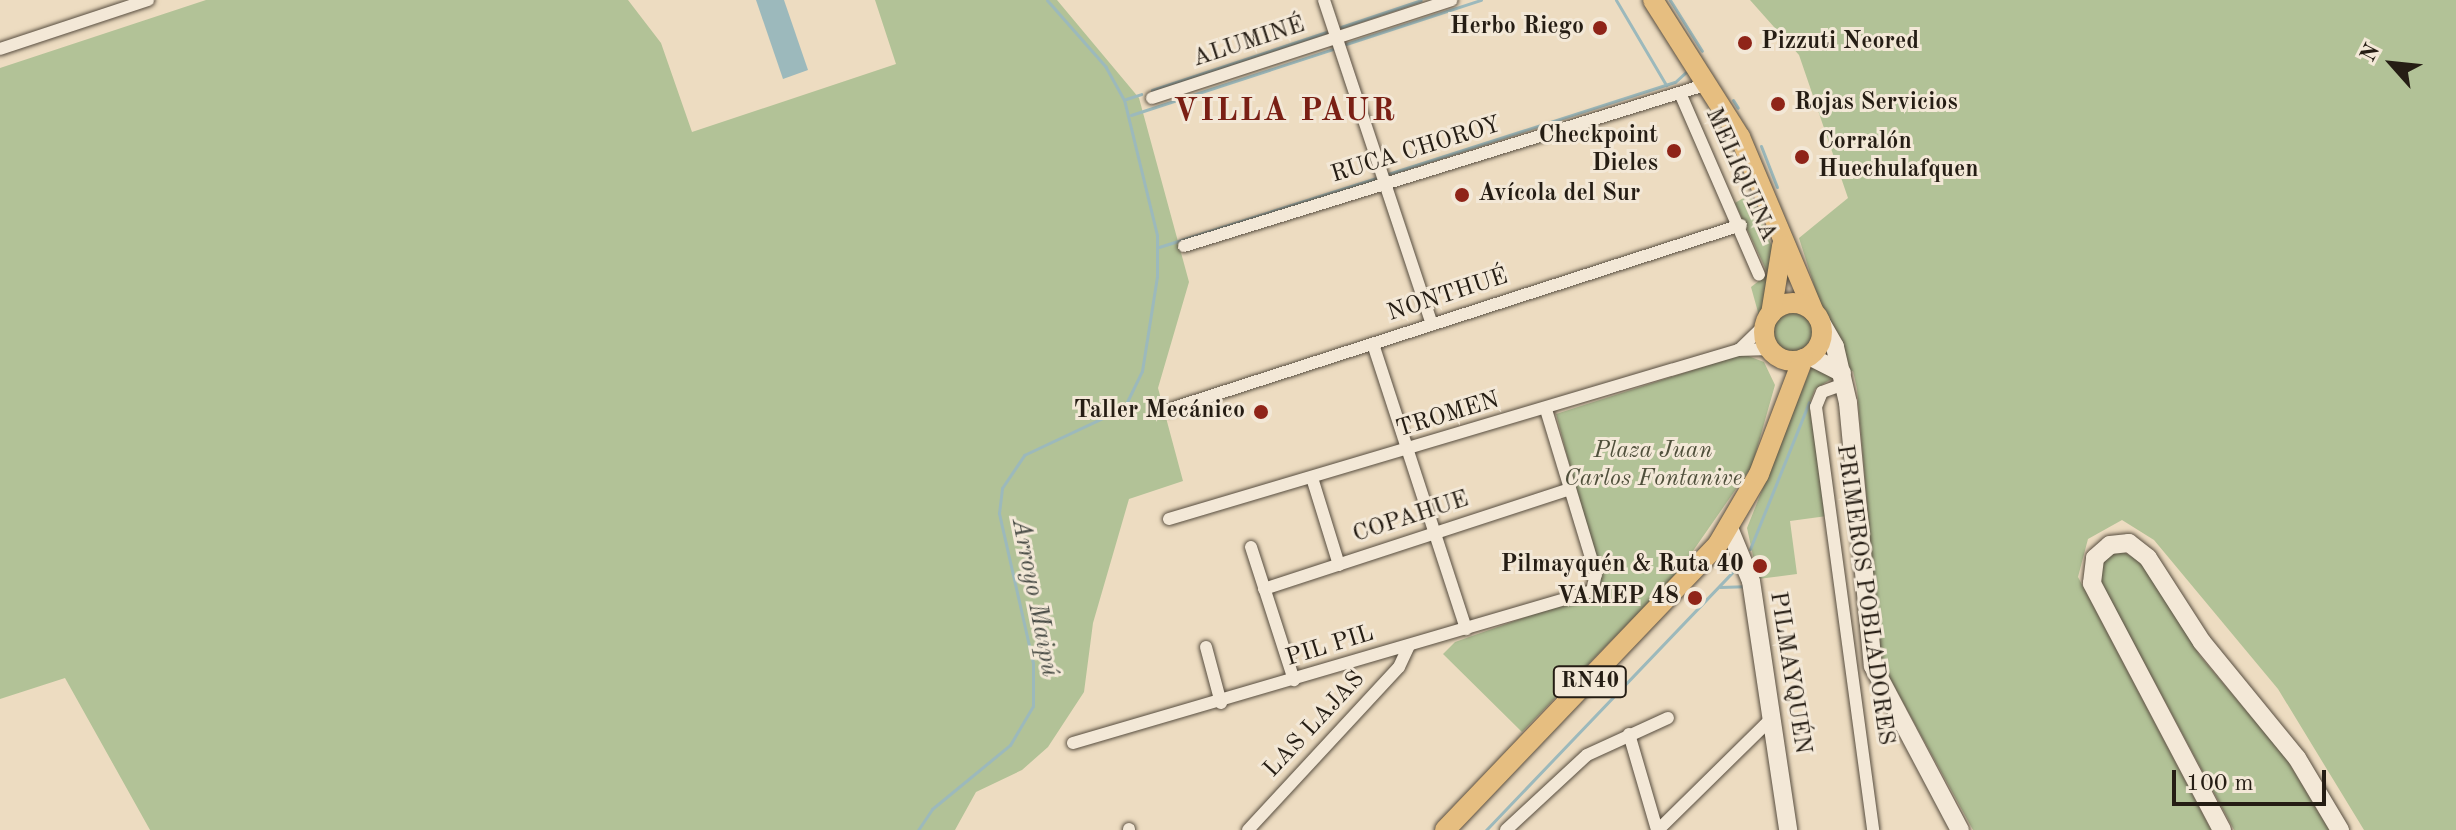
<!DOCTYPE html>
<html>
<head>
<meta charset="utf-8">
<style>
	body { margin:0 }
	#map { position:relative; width:2456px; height:830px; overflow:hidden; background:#eddcc1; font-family:"Old Standard TT",serif }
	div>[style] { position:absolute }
	.green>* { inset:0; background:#b2c297 }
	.round { border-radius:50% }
	.water>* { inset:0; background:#9cb9bc }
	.stream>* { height:3px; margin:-1.5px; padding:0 1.5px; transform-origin:1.5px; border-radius:1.5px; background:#9cb9bc }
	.roads { filter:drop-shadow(0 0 2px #574d3f) drop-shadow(0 0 2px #574d3f) }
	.street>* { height:12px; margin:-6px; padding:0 6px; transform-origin:6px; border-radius:6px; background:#f3e8d7 }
	.secondary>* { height:18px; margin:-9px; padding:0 9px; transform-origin:9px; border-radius:9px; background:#f3e8d7 }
	.primary>* { height:20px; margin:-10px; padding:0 10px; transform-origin:10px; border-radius:10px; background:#e6be80 }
	.primary>.ring { margin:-10px; padding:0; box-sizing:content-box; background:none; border:20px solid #e6be80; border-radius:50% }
	.dots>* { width:22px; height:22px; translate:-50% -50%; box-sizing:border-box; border:4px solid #f3e8d7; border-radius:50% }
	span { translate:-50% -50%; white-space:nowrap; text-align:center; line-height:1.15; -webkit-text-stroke:6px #f3e8d7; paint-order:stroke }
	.shield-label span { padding:2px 6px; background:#f3e8d7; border:2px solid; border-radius:6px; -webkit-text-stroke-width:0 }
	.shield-label { font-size:22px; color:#251d14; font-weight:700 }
	.poi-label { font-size:24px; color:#251d14; font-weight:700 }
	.right { translate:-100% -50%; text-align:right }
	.left { translate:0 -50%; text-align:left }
	.street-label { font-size:24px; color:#251d14 }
	.park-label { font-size:24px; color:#4f4f3b; font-style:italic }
	.water-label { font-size:26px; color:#494c46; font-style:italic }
	.district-label { font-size:32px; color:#7a1f14; font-weight:700; letter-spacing:2px }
	.north { position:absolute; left:2352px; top:24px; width:80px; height:80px; -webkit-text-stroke:6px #f3e8d7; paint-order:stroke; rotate:297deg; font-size:22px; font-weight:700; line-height:32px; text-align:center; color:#251d14 }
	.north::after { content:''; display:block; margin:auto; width:28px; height:36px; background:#251d14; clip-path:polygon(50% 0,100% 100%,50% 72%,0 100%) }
	.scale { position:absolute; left:2172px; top:770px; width:154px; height:36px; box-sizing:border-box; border:4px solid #251d14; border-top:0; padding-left:10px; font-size:24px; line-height:28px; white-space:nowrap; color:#251d14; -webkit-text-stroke:6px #f3e8d7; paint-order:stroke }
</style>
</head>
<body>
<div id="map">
	<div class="green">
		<i style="clip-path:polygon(206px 0,628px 0,661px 43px,692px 132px,896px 64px,875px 0,1057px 0,1139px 98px,1189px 282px,1158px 388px,1183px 481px,1129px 499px,1093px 623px,1084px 692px,1048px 747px,1022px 770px,976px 792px,955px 830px,150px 830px,65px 678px,0 699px,0 68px)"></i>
		<i style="clip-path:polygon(1750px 0,2456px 0,2456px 830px,2364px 830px,2278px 689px,2154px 540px,2122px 520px,2088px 539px,2078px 577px,2211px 830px,1973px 830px,1881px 662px,1857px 389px,1853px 371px,1842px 373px,1799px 238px,1848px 198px,1799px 55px)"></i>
		<i style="clip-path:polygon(1750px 194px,1774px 251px,1761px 323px,1751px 287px,1768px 274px,1735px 203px)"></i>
		<i class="round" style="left:1772px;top:310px;width:42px;height:42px"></i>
		<i style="clip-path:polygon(1743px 354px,1764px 362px,1775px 385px,1752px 466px,1679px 571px,1522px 732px,1443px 654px,1455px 642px,1603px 590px,1556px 414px)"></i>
		<i style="clip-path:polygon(1812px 365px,1833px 378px,1815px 389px,1809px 405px,1827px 516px,1790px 521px,1797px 574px,1758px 579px,1747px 528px)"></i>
		<i style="clip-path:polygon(2117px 549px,2142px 562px,2200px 656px,2286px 758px,2329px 830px,2234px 830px,2101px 582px,2100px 565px)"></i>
	</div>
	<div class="water">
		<i style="clip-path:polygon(756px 0,784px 0,808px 70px,783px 79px)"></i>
	</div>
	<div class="stream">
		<i style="left:1616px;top:0;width:99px;rotate:59.5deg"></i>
		<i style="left:1670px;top:0;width:60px;rotate:57.9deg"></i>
		<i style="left:1341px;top:27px;width:84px;rotate:-18.6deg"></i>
		<i style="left:1346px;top:44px;width:142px;rotate:-18.1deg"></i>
		<i style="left:1152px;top:90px;width:183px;rotate:-18.4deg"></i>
		<i style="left:1126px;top:99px;width:16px;rotate:-18deg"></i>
		<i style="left:1733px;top:100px;width:9px;rotate:58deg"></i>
		<i style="left:1131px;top:115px;width:213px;rotate:-18.1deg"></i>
		<i style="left:1761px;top:146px;width:44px;rotate:68.7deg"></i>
		<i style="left:1388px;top:174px;width:301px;rotate:-17.8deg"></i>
		<i style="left:1675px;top:82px;width:15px;rotate:-42deg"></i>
		<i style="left:1159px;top:247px;width:229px;rotate:-17.6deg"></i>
		<i style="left:1750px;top:549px;width:158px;rotate:-68.1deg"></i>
		<i style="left:1720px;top:587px;width:24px;rotate:-2deg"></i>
		<i style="left:918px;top:830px;width:25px;rotate:-56deg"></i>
		<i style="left:932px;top:809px;width:101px;rotate:-39.4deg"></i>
		<i style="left:1010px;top:745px;width:45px;rotate:-59.5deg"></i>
		<i style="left:1033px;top:706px;width:43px;rotate:-90deg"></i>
		<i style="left:1033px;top:663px;width:154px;rotate:-102.8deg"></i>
		<i style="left:999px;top:513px;width:25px;rotate:-83deg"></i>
		<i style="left:1002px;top:488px;width:40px;rotate:-56deg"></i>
		<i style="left:1024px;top:455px;width:110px;rotate:-25.2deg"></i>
		<i style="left:1124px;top:408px;width:41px;rotate:-64.1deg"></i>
		<i style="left:1142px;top:371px;width:96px;rotate:-81deg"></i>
		<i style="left:1157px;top:276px;width:41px;rotate:-90deg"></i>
		<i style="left:1157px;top:235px;width:139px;rotate:-103.7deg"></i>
		<i style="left:1124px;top:100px;width:38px;rotate:-119deg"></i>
		<i style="left:1106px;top:67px;width:89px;rotate:-131.4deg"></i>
		<i style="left:1486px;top:830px;width:364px;rotate:-46.3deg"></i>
	</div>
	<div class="roads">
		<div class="street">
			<i style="left:1324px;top:0;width:342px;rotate:71.6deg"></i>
			<i style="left:0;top:49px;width:156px;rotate:-18.3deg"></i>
			<i style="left:1680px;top:93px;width:198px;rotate:66.5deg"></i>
			<i style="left:1152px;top:98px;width:315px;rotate:-18.1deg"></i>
			<i style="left:1184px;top:246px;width:548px;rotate:-17.18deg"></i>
			<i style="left:1373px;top:344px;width:300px;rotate:71.9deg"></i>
			<i style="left:1741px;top:348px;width:33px;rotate:-44deg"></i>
			<i style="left:1844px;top:384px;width:23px;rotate:160deg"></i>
			<i style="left:1822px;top:392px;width:16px;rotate:112deg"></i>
			<i style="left:1816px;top:407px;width:427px;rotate:82.3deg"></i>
			<i style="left:1167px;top:410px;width:603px;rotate:-17.86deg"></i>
			<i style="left:1313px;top:481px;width:88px;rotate:72.8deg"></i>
			<i style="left:1169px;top:519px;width:594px;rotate:-16.54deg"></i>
			<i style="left:1738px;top:350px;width:32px;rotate:-2deg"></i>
			<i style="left:1251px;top:547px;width:140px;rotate:72.1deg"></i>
			<i style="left:1264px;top:589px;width:322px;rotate:-18.1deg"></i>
			<i style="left:1206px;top:647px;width:58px;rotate:75deg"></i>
			<i style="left:1629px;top:734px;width:100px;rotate:73.7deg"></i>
			<i style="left:1073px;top:743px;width:541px;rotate:-16.32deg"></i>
			<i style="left:1592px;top:591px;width:17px;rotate:-77deg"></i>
			<i style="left:1596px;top:574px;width:172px;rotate:-106.9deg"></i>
			<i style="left:1129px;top:830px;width:1px;rotate:-90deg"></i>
			<i style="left:1248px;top:830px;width:222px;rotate:-47.2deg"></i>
			<i style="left:1399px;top:667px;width:23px;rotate:-65deg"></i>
			<i style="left:1506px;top:830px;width:110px;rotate:-42.8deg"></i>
			<i style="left:1587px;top:755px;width:89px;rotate:-24.6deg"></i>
			<i style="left:1658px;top:830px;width:161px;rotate:-44.5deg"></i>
		</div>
		<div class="secondary">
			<i style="left:1818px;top:317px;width:34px;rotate:60deg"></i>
			<i style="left:1835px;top:347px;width:57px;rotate:76.9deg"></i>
			<i style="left:1848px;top:403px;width:264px;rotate:84.6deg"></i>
			<i style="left:1873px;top:666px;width:186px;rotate:62.1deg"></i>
			<i style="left:1809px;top:356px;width:37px;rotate:27deg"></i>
			<i style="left:1729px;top:528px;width:57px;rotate:67.5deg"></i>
			<i style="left:1751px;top:581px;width:252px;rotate:81.5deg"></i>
			<i style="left:2222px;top:830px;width:279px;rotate:-117.8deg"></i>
			<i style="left:2092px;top:583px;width:25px;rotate:-83deg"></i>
			<i style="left:2095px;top:558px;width:20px;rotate:-41deg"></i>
			<i style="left:2110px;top:545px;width:19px;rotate:-6deg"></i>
			<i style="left:2129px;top:543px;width:24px;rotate:38deg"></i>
			<i style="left:2148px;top:558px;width:100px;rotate:57.3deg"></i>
			<i style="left:2202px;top:642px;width:150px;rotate:50.7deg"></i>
			<i style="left:2297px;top:758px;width:84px;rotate:59.2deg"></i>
		</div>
		<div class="primary">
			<i style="left:1653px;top:0;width:162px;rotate:57.6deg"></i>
			<i style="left:1740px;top:137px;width:190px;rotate:67.1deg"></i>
			<i class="ring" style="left:1764px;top:303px;width:38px;height:38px"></i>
			<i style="left:1771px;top:314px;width:69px;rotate:-80.8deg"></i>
			<i style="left:1445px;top:830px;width:395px;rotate:-46.3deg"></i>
			<i style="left:1718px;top:544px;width:81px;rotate:-59.6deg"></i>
			<i style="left:1759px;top:474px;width:123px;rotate:-69.1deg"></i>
		</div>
	</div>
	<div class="dots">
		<i style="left:1600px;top:28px;background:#8f2418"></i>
		<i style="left:1745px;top:43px;background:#8f2418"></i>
		<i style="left:1778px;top:104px;background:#8f2418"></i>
		<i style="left:1674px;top:151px;background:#8f2418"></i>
		<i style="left:1802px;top:157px;background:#8f2418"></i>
		<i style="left:1462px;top:195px;background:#8f2418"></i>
		<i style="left:1261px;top:412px;background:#8f2418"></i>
		<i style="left:1760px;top:566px;background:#8f2418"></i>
		<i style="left:1695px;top:598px;background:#8f2418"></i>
	</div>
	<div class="shield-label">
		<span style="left:1590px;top:682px">RN40</span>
	</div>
	<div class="poi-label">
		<span class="right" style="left:1584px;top:28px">Herbo Riego</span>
		<span class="left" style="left:1761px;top:43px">Pizzuti Neored</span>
		<span class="left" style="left:1794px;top:104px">Rojas Servicios</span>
		<span class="right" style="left:1658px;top:151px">Checkpoint<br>Dieles</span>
		<span class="left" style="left:1818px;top:157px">Corralón<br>Huechulafquen</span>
		<span class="left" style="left:1478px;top:195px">Avícola del Sur</span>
		<span class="right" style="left:1245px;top:412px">Taller Mecánico</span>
		<span class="right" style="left:1744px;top:566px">Pilmayquén &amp; Ruta 40</span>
		<span class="right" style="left:1679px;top:598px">VAMEP 48</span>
	</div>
	<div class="street-label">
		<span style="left:1249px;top:43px;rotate:-18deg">ALUMINÉ</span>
		<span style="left:1416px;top:151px;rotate:-17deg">RUCA CHOROY</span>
		<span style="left:1740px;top:175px;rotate:66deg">MELIQUINA</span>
		<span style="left:1448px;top:296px;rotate:-18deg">NONTHUÉ</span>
		<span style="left:1448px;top:416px;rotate:-17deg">TROMEN</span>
		<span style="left:1411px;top:518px;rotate:-18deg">COPAHUE</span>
		<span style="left:1864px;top:595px;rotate:82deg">PRIMEROS POBLADORES</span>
		<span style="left:1330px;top:647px;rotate:-17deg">PIL PIL</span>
		<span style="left:1789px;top:673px;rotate:81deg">PILMAYQUÉN</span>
		<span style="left:1315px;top:725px;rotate:-47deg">LAS LAJAS</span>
	</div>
	<div class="park-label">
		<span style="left:1653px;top:466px">Plaza Juan<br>Carlos Fontanive</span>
	</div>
	<div class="water-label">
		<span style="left:1034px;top:598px;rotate:79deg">Arroyo Maipú</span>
	</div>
	<div class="district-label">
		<span style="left:1285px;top:112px">VILLA PAUR</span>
	</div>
	<div class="north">N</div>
	<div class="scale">100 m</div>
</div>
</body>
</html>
